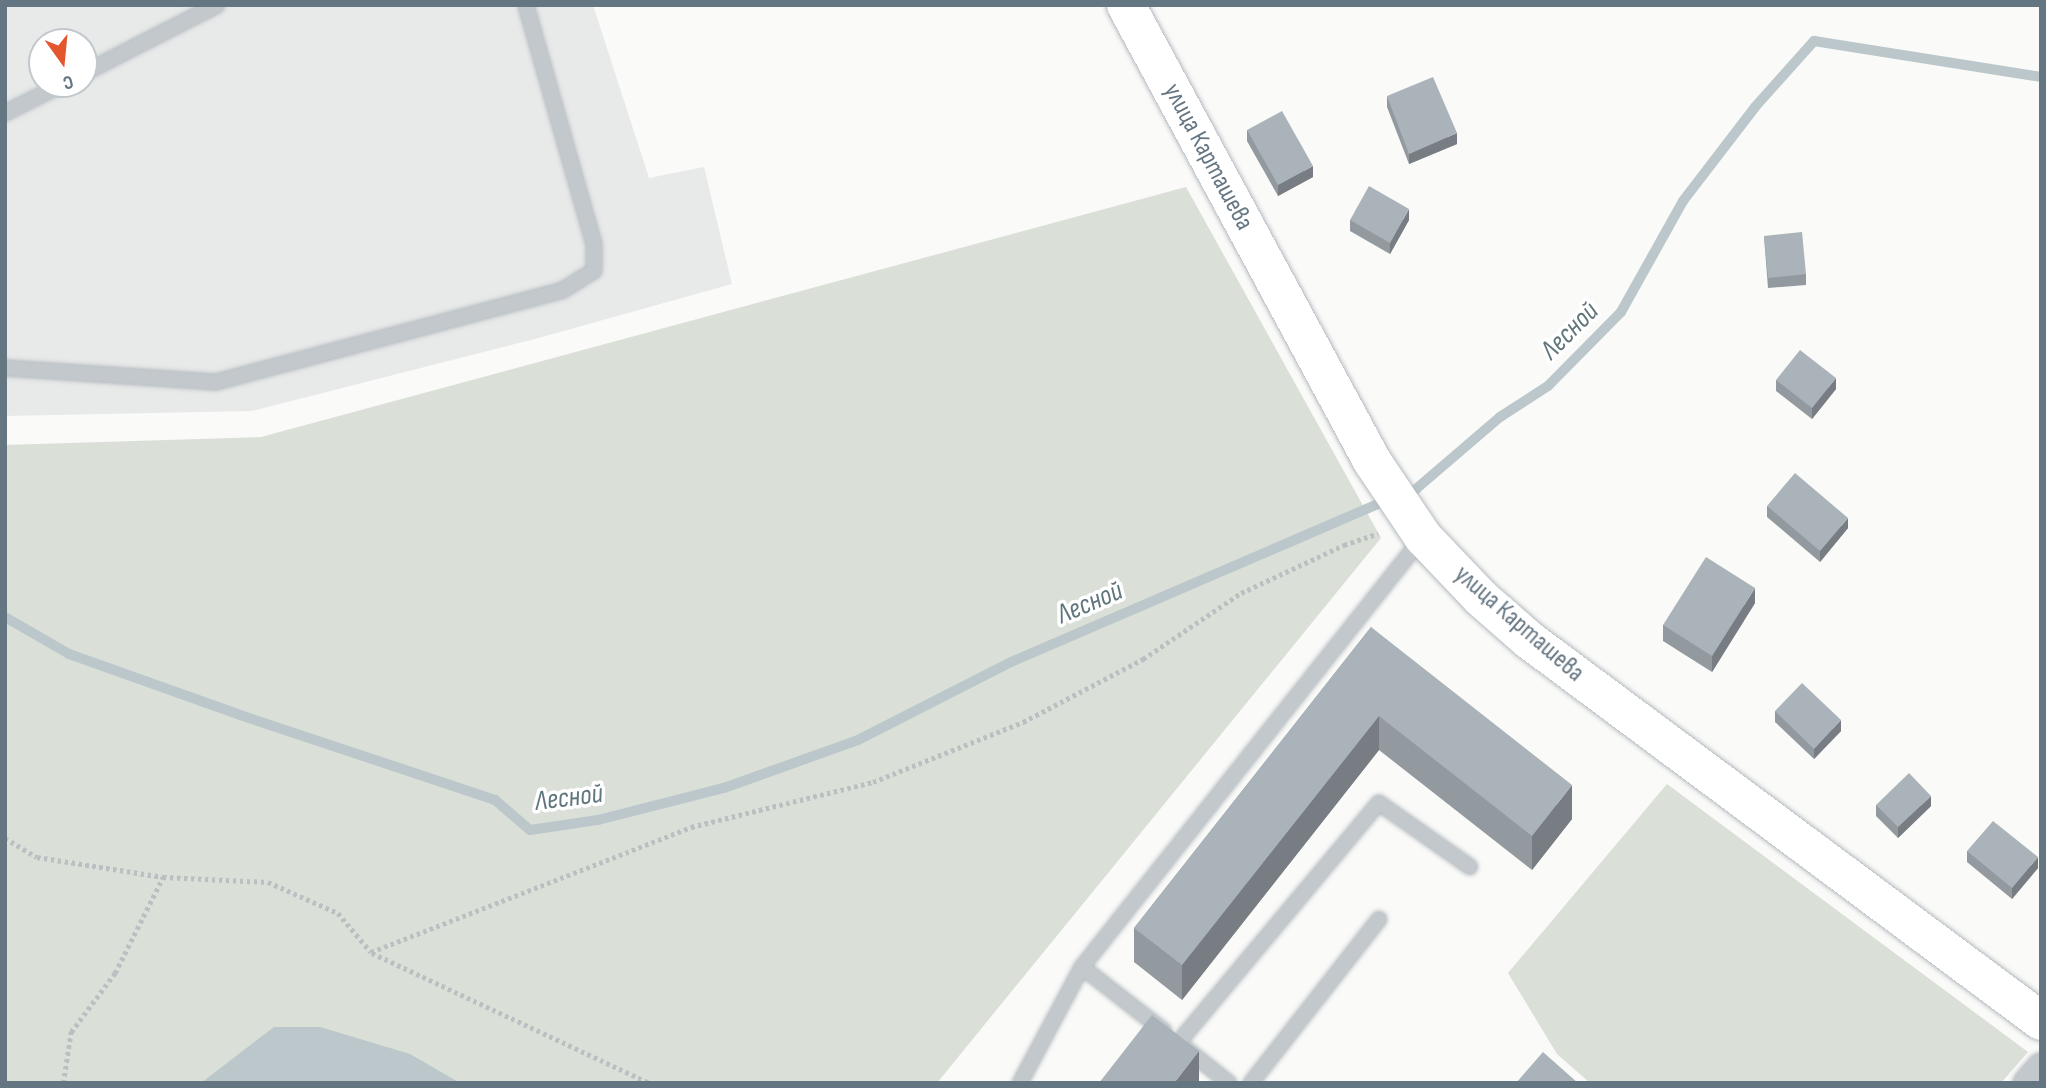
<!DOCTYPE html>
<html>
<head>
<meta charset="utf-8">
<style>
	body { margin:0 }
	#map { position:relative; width:2046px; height:1088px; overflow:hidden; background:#fafaf8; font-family:"Sofia Sans Condensed",sans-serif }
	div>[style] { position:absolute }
	.built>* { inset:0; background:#e8e9e9 }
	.green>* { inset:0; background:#dadfd7 }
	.water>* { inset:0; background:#bbc7cb }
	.stream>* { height:10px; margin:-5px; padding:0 5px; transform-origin:5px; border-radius:5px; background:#bbc7cb }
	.path>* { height:4.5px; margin-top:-2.25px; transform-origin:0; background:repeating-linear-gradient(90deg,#bbbfc2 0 3.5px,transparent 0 7px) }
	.roads { filter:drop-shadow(0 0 2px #b3babf) drop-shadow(0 0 2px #b3babf) }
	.service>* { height:14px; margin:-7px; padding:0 7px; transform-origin:7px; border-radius:7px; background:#c3c8cc }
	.minor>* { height:28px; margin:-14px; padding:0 14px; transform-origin:14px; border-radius:14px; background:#c3c8cc }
	.secondary>* { height:38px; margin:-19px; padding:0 19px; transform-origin:19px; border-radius:19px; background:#fff }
	.wall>* { inset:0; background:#929a9f }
	.shaded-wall>* { inset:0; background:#777d82 }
	.building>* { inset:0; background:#aab3b9 }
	span { translate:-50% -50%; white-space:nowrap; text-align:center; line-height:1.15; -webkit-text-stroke:7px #fff; paint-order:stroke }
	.street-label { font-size:26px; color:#657683 }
	.water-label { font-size:28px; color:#60757c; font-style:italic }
	.frame { position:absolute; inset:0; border:7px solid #657683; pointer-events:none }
	.north { position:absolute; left:28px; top:28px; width:70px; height:70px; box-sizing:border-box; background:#fff; border:2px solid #c1c8cd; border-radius:50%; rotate:165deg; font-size:19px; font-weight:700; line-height:28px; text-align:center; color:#657683 }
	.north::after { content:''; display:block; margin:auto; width:24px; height:32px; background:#e4572e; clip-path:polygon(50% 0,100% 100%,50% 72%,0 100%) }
</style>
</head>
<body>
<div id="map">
	<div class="built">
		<i style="clip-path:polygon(evenodd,5px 5px,593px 5px,649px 178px,704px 167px,732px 284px,535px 339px,252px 411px,5px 416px,5px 5px,42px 42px,84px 42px,84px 84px,42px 84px,42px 42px)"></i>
	</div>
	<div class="green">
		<i style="clip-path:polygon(1186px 187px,1381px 538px,937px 1083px,5px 1083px,5px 445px,261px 437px)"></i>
		<i style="clip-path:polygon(1667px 784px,2028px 1052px,2001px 1083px,1590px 1083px,1557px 1054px,1508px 973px)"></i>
	</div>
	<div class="water">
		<i style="clip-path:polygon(274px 1027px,320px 1027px,410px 1054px,460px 1083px,201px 1083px)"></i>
	</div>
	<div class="stream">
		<i style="left:1402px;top:495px;width:15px;rotate:-23deg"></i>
		<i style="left:1416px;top:489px;width:111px;rotate:-40.6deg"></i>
		<i style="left:1500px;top:417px;width:57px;rotate:-32.9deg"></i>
		<i style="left:1548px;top:386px;width:104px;rotate:-45.4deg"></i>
		<i style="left:1621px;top:312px;width:127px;rotate:-60.8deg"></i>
		<i style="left:1683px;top:201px;width:118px;rotate:-52.5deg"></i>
		<i style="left:1755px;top:107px;width:89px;rotate:-48.2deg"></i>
		<i style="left:1814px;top:41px;width:230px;rotate:9deg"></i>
		<i style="left:5px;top:617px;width:74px;rotate:30deg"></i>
		<i style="left:69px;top:654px;width:182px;rotate:19.6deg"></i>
		<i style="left:240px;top:715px;width:269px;rotate:18.4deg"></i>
		<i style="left:495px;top:800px;width:46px;rotate:40.6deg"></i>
		<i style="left:530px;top:830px;width:69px;rotate:-8.4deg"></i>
		<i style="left:598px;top:820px;width:130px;rotate:-14.3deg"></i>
		<i style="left:724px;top:788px;width:142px;rotate:-19.7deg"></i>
		<i style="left:858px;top:740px;width:172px;rotate:-27deg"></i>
		<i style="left:1011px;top:662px;width:410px;rotate:-23.3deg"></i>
	</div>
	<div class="path">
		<i style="left:5px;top:838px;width:37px;rotate:31deg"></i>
		<i style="left:37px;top:857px;width:128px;rotate:9deg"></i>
		<i style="left:163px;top:877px;width:105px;rotate:2.7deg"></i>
		<i style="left:268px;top:882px;width:77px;rotate:23.9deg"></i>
		<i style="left:338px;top:913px;width:51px;rotate:49.8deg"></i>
		<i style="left:371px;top:952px;width:344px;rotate:-21.3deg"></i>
		<i style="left:691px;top:827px;width:187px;rotate:-13.9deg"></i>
		<i style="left:873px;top:782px;width:162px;rotate:-21.8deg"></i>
		<i style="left:1023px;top:722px;width:136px;rotate:-27.7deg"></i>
		<i style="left:1143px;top:659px;width:118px;rotate:-34deg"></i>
		<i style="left:1241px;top:593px;width:114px;rotate:-25deg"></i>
		<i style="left:1344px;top:545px;width:36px;rotate:-19deg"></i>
		<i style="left:372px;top:953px;width:307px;rotate:25.1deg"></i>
		<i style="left:63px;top:1083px;width:52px;rotate:-81.1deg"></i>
		<i style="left:71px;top:1032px;width:74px;rotate:-53.3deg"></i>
		<i style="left:115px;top:973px;width:107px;rotate:-63.4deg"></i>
	</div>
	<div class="roads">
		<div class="service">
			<i style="left:84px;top:73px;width:149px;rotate:-27.1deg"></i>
			<i style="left:5px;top:113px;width:65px;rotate:-26.6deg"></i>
			<i style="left:5px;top:368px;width:211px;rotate:3.8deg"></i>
			<i style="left:216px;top:382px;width:359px;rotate:-14.8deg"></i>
			<i style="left:563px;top:290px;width:36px;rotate:-32deg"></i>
			<i style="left:594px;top:271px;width:27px;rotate:-90deg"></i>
			<i style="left:594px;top:244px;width:248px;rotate:-105.9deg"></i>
			<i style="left:1082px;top:967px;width:104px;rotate:38deg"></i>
			<i style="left:1178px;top:1043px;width:313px;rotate:-50.1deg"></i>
			<i style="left:1379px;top:803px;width:111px;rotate:35.1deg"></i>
			<i style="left:1185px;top:1048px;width:56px;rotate:38.5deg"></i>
			<i style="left:1020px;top:1083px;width:132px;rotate:-61.9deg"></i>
			<i style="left:1082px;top:967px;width:547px;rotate:-51.6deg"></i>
			<i style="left:1251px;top:1083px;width:208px;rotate:-52deg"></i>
		</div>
		<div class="minor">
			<i style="left:2028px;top:1083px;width:20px;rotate:-49deg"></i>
		</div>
		<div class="secondary">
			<i style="left:1126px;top:5px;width:518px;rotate:61.65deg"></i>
			<i style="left:1372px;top:461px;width:92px;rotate:56.1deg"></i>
			<i style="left:1423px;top:537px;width:84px;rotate:46.4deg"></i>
			<i style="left:1481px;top:598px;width:64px;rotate:41.2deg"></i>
			<i style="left:1529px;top:640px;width:638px;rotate:36.65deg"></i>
		</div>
	</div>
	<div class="wall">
		<i style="clip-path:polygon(1387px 96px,1457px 144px,1409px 164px,1387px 107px)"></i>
		<i style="clip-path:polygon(1247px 130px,1313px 177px,1278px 196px,1247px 141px)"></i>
		<i style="clip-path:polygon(1350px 220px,1409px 220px,1390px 254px,1350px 231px)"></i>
		<i style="clip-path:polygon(1764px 236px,1806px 274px,1806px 285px,1768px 288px)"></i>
		<i style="clip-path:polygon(1776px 380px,1836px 389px,1812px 419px,1776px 391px)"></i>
		<i style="clip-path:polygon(1767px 506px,1848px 528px,1820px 562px,1767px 517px)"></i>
		<i style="clip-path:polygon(1755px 603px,1712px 672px,1663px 641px,1663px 625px)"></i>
		<i style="clip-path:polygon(1371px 627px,1572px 819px,1532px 870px,1379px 750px,1182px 1000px,1134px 962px,1134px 928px)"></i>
		<i style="clip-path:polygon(1775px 711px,1841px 731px,1814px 759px,1775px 722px)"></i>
		<i style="clip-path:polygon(1876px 805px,1931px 806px,1898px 838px,1876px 816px)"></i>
		<i style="clip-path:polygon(1967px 851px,2038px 868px,2012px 899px,1967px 862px)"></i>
	</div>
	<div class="shaded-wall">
		<i style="clip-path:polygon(1457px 133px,1457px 144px,1409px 164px,1409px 154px)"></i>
		<i style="clip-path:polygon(1313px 166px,1313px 177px,1278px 196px,1278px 185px)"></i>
		<i style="clip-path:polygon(1409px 209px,1409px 220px,1390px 254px,1390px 243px)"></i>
		<i style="clip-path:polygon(1836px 378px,1836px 389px,1812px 419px,1812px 408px)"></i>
		<i style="clip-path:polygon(1848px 518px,1848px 528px,1820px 562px,1820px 551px)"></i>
		<i style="clip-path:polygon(1755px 588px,1755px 603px,1712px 672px,1712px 656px)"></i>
		<i style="clip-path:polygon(1379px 716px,1379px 750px,1182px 1000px,1182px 965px)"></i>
		<i style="clip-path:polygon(1841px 720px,1841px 731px,1814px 759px,1814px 749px)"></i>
		<i style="clip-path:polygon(1572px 785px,1572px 819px,1532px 870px,1532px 836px)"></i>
		<i style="clip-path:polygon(1931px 796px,1931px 806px,1898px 838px,1898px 827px)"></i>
		<i style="clip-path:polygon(2038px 857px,2038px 868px,2012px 899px,2012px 888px)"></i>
		<i style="clip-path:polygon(1199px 1051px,1199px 1083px,1174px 1083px)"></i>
	</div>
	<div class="building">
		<i style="clip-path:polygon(1433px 77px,1457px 133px,1409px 154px,1387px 96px)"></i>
		<i style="clip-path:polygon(1282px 111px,1313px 166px,1278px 185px,1247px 130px)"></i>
		<i style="clip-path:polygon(1369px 186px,1409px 209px,1390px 243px,1350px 220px)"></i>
		<i style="clip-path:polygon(1802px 232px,1806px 274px,1768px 278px,1764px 236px)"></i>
		<i style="clip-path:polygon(1800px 350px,1836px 378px,1812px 408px,1776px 380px)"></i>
		<i style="clip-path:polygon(1795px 473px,1848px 518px,1820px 551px,1767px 506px)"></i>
		<i style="clip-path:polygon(1706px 557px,1755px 588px,1712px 656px,1663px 625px)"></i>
		<i style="clip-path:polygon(1371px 627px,1572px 785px,1532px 836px,1379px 716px,1182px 965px,1134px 928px)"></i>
		<i style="clip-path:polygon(1802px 683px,1841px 720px,1814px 749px,1775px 711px)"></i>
		<i style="clip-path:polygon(1909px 773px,1931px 796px,1898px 827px,1876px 805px)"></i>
		<i style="clip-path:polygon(1993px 821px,2038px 857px,2012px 888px,1967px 851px)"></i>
		<i style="clip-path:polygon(1152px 1015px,1199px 1051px,1174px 1083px,1099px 1083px)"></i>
		<i style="clip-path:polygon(1543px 1052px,1578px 1083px,1516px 1083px)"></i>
	</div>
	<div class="street-label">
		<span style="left:1208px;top:157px;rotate:62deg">улица Карташева</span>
		<span style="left:1519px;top:624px;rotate:41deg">улица Карташева</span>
	</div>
	<div class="water-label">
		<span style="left:1570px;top:331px;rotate:-45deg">Лесной</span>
		<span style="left:1090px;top:603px;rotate:-23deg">Лесной</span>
		<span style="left:569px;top:798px;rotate:-7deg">Лесной</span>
	</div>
	<div class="frame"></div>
	<div class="north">С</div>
</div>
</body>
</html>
